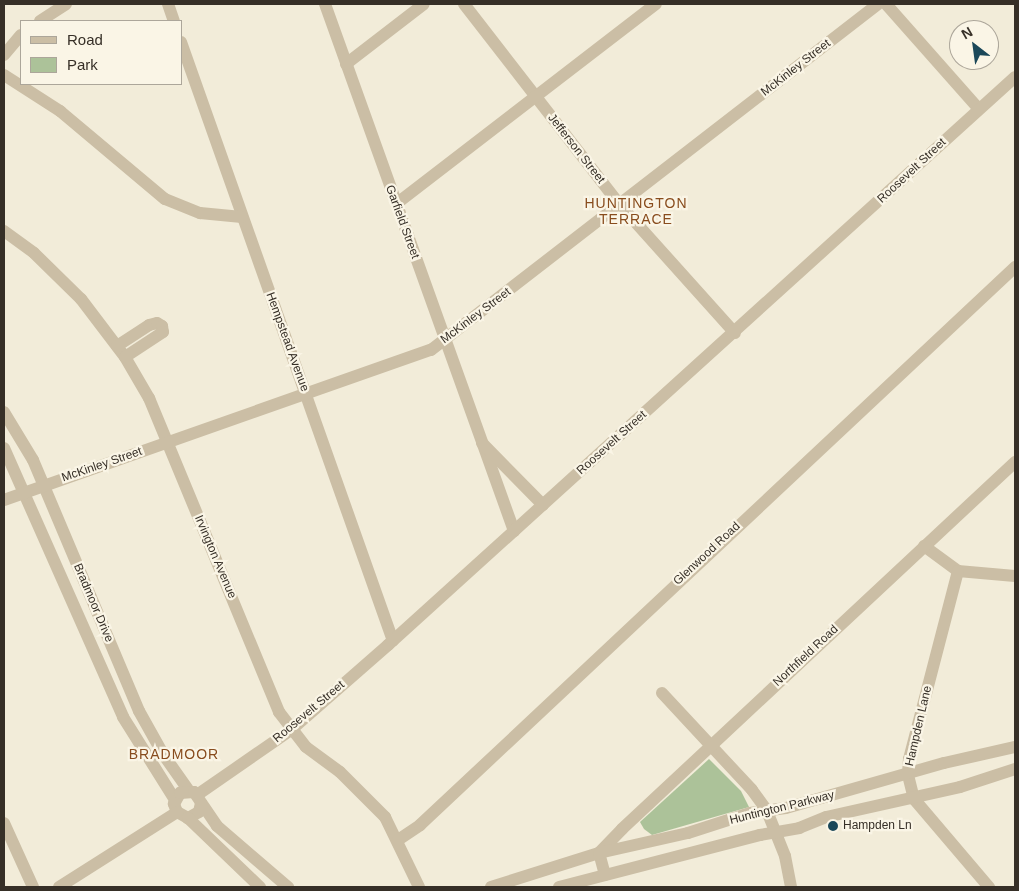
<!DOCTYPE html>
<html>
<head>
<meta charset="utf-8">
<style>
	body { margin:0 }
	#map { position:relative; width:1019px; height:891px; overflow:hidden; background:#f2ecd9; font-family:Arial,sans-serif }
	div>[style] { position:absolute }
	.green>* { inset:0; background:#acc299 }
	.minor>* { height:12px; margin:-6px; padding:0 6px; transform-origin:6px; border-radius:6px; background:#cbbea5 }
	.dots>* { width:14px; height:14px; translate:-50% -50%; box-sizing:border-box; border:2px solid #faf5e6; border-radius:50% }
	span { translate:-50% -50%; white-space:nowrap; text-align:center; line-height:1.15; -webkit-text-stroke:4.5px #faf5e6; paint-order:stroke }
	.street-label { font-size:12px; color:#362f27 }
	.poi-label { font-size:12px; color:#362f27 }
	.left { translate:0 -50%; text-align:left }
	.neighbourhood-label { font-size:14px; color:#884c1d; letter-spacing:1px }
	.frame { position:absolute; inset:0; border:5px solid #362f27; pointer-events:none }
	.legend { position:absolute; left:20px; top:20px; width:162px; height:65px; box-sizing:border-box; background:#faf5e6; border:1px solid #aca69a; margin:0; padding:6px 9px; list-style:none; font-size:15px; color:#362f27 }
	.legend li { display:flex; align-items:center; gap:10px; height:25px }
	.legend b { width:25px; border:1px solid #aca69a }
	.north { position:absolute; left:949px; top:20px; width:50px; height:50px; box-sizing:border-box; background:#faf5e6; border:1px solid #aca69a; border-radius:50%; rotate:330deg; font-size:14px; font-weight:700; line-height:20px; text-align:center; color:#362f27 }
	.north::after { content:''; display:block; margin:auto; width:18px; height:22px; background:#1b4859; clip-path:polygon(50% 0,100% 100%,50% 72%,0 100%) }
</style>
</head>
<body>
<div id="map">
	<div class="green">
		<i style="clip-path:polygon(709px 759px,741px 791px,749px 807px,652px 835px,644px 829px,640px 822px)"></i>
	</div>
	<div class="minor">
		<i style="left:168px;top:4px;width:18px;rotate:71deg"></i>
		<i style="left:325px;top:4px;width:560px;rotate:70.27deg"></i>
		<i style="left:464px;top:4px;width:254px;rotate:52.2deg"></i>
		<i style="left:620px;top:205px;width:172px;rotate:48.1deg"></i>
		<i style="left:886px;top:4px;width:140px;rotate:48.5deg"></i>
		<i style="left:40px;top:21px;width:31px;rotate:-33deg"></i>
		<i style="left:181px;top:42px;width:635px;rotate:70.51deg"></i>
		<i style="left:4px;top:55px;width:26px;rotate:-50deg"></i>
		<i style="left:346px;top:64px;width:98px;rotate:-37.6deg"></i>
		<i style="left:4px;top:75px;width:67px;rotate:32.7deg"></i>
		<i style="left:60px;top:111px;width:137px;rotate:40deg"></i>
		<i style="left:165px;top:199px;width:38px;rotate:22deg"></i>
		<i style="left:200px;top:213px;width:42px;rotate:5.4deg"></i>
		<i style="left:396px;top:204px;width:328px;rotate:-37.6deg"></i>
		<i style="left:4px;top:231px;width:37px;rotate:36deg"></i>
		<i style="left:34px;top:253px;width:66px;rotate:44.4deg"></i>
		<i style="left:81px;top:299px;width:73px;rotate:52.8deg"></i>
		<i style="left:125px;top:357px;width:48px;rotate:59.7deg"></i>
		<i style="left:149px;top:398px;width:340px;rotate:67.5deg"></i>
		<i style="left:279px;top:712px;width:44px;rotate:52.4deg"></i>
		<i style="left:306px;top:747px;width:42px;rotate:36.3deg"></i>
		<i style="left:340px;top:772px;width:64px;rotate:45deg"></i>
		<i style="left:385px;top:817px;width:78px;rotate:64.1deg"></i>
		<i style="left:117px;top:346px;width:38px;rotate:-33deg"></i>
		<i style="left:149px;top:325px;width:8px;rotate:-14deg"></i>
		<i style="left:157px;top:323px;width:6px;rotate:31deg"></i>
		<i style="left:162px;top:326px;width:6px;rotate:81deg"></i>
		<i style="left:163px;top:332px;width:45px;rotate:146.7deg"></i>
		<i style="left:4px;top:412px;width:56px;rotate:58.9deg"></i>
		<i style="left:33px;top:460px;width:272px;rotate:67.1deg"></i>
		<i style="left:139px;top:711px;width:49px;rotate:60.8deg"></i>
		<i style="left:163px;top:754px;width:45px;rotate:54.9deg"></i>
		<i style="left:482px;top:443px;width:87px;rotate:45.5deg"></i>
		<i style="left:4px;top:448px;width:294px;rotate:66.1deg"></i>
		<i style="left:123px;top:717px;width:98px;rotate:57.9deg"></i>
		<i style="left:4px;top:500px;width:453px;rotate:-19.4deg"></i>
		<i style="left:431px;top:350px;width:565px;rotate:-37.74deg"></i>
		<i style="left:924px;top:546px;width:42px;rotate:36.3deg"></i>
		<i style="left:958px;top:571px;width:57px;rotate:5deg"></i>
		<i style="left:958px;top:571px;width:194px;rotate:104.6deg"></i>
		<i style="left:909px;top:759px;width:16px;rotate:94deg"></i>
		<i style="left:908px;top:775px;width:25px;rotate:76deg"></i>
		<i style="left:914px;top:799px;width:116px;rotate:49.6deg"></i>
		<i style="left:662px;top:693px;width:132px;rotate:47.1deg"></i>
		<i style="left:752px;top:790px;width:26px;rotate:54deg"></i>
		<i style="left:767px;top:811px;width:48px;rotate:68.2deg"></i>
		<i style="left:785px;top:856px;width:32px;rotate:79deg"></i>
		<i style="left:197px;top:795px;width:114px;rotate:-34.7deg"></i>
		<i style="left:291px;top:730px;width:129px;rotate:-41.2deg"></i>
		<i style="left:388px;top:645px;width:846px;rotate:-42.17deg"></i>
		<i style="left:201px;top:803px;width:9px;rotate:103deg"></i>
		<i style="left:199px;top:812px;width:13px;rotate:151deg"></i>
		<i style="left:188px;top:818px;width:13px;rotate:-151deg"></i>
		<i style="left:177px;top:812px;width:9px;rotate:-111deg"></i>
		<i style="left:174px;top:804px;width:13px;rotate:-61deg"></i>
		<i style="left:180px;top:793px;width:14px;rotate:-4deg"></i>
		<i style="left:194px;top:792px;width:41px;rotate:55.9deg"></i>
		<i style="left:217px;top:826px;width:94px;rotate:40.7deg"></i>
		<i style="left:188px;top:818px;width:100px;rotate:43.8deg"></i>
		<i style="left:4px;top:823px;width:70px;rotate:65.6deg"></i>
		<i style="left:398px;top:840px;width:27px;rotate:-34deg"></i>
		<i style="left:420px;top:825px;width:816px;rotate:-43.16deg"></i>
		<i style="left:605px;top:875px;width:23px;rotate:-105deg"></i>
		<i style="left:599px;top:853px;width:33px;rotate:-46deg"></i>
		<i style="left:622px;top:829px;width:538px;rotate:-43.04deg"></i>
		<i style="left:59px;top:887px;width:140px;rotate:-32.4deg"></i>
		<i style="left:491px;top:887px;width:113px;rotate:-17.5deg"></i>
		<i style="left:599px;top:853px;width:91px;rotate:-12.7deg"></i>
		<i style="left:688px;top:833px;width:65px;rotate:-17.9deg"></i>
		<i style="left:750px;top:813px;width:36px;rotate:-8deg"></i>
		<i style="left:786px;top:808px;width:164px;rotate:-15.9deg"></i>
		<i style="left:944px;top:763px;width:73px;rotate:-12.7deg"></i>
		<i style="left:559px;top:887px;width:208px;rotate:-14.5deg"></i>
		<i style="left:760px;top:835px;width:40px;rotate:-10deg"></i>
		<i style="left:799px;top:828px;width:29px;rotate:-22deg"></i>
		<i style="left:826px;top:817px;width:137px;rotate:-12.6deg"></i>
		<i style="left:960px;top:787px;width:58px;rotate:-18.1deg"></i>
	</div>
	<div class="dots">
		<i style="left:833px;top:826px;background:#1b4859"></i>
	</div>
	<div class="street-label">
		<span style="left:796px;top:68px;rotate:-38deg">McKinley Street</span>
		<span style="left:576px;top:149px;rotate:52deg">Jefferson Street</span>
		<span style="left:912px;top:171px;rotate:-43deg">Roosevelt Street</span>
		<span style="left:402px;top:222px;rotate:70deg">Garfield Street</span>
		<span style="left:476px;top:316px;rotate:-37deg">McKinley Street</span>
		<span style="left:287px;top:342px;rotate:70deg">Hempstead Avenue</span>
		<span style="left:612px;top:443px;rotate:-42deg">Roosevelt Street</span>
		<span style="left:102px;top:465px;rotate:-19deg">McKinley Street</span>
		<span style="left:707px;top:554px;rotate:-43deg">Glenwood Road</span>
		<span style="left:215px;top:557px;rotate:67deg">Irvington Avenue</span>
		<span style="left:93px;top:603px;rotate:67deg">Bradmoor Drive</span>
		<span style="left:806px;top:656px;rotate:-43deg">Northfield Road</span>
		<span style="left:309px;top:712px;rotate:-40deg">Roosevelt Street</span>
		<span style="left:919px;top:726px;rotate:-77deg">Hampden Lane</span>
		<span style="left:782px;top:808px;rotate:-14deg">Huntington Parkway</span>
	</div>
	<div class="poi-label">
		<span class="left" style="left:843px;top:826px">Hampden Ln</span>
	</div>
	<div class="neighbourhood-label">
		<span style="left:636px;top:211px">HUNTINGTON<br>TERRACE</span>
		<span style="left:174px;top:754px">BRADMOOR</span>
	</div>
	<div class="frame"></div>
	<ul class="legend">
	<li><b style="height:6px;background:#cbbea5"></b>Road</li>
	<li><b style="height:14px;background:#acc299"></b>Park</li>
	</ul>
	<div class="north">N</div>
</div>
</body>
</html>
